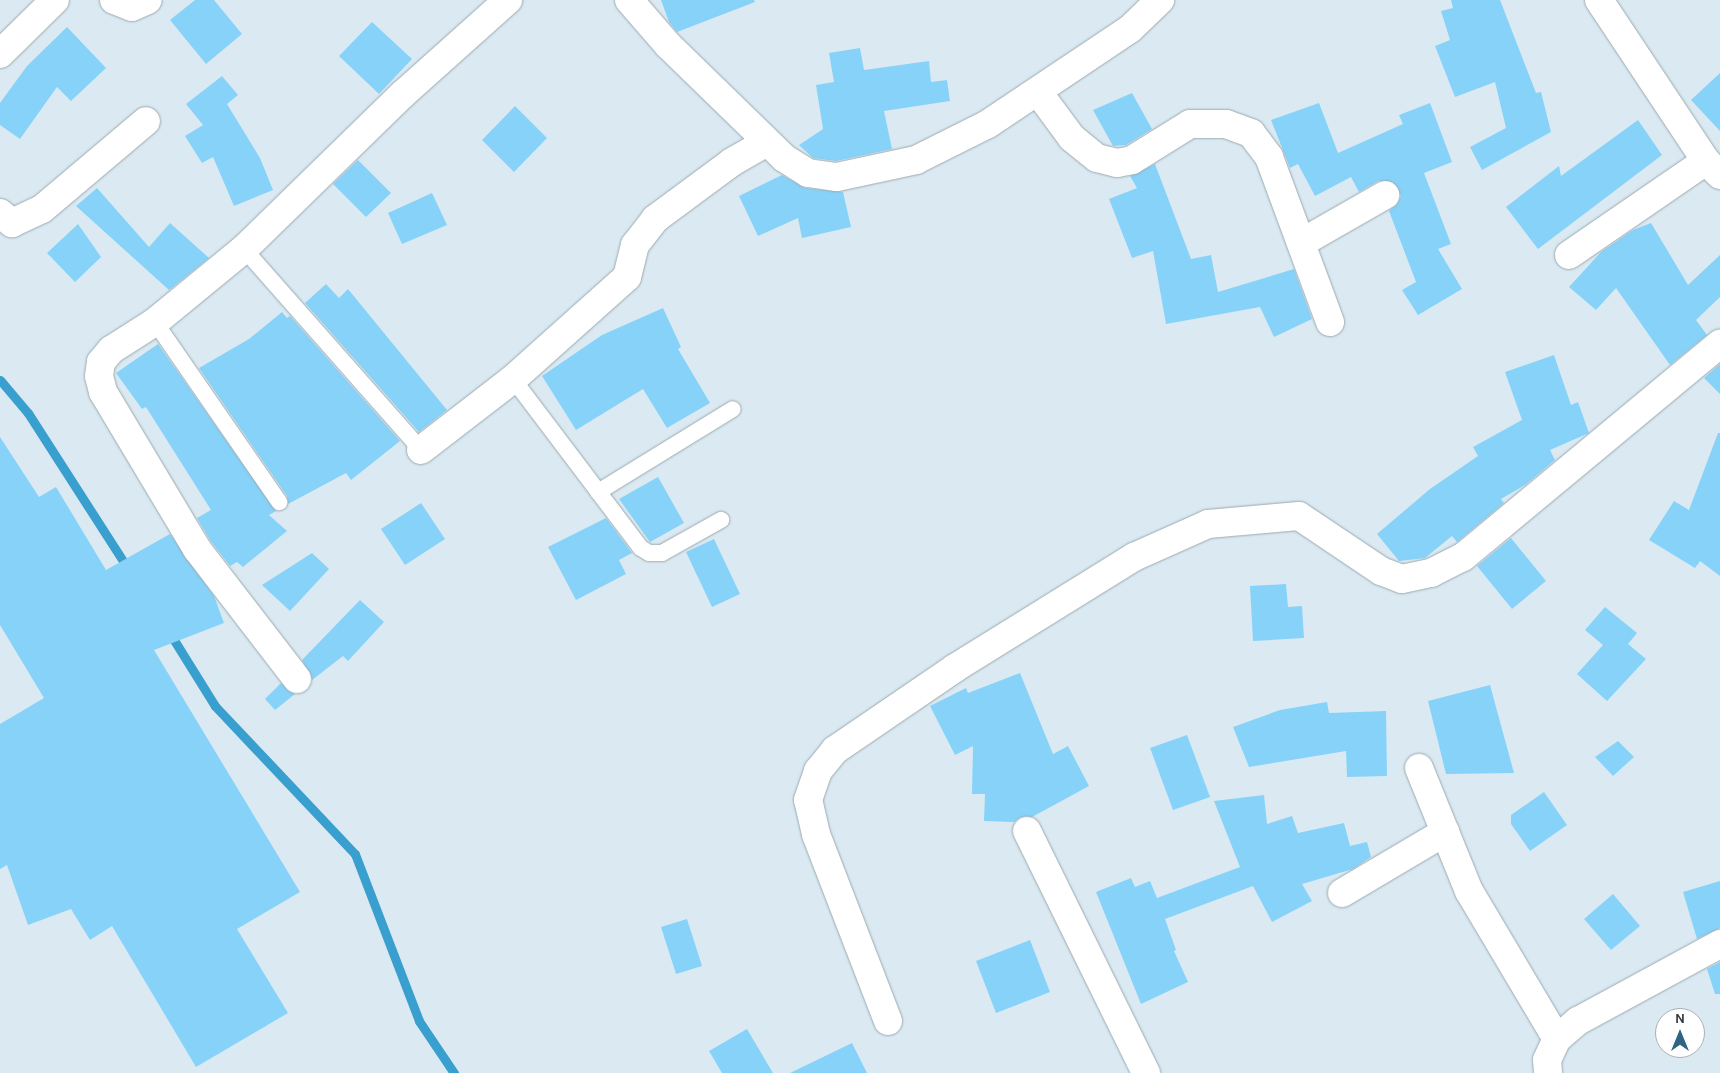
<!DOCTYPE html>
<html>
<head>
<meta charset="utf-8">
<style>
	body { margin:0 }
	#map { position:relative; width:1720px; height:1073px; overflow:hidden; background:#dbeaf2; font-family:Karla,sans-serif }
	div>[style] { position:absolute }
	.stream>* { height:9px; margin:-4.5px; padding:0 4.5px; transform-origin:4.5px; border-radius:4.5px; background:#399fcf }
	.building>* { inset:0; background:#87d2f9 }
	.roads { filter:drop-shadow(0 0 1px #9ba9b1) drop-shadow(0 0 1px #9ba9b1) }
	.lane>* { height:16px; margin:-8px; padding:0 8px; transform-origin:8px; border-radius:8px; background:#fff }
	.street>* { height:28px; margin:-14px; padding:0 14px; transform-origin:14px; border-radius:14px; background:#fff }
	span { translate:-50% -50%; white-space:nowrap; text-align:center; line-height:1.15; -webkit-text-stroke:4px #fff; paint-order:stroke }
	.north { position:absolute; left:1655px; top:1008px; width:50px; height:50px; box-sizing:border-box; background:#fff; border:1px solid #adafb1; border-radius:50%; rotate:0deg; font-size:14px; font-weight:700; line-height:20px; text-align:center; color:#32383b }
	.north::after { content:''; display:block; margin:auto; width:18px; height:22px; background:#2f6581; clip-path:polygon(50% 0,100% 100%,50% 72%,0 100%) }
</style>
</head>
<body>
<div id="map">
	<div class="stream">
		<i style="left:0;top:380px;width:43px;rotate:49.7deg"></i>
		<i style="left:28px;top:413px;width:185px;rotate:57.3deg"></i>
		<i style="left:169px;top:632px;width:87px;rotate:58.1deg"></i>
		<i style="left:215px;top:706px;width:204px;rotate:46.6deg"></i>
		<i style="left:355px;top:854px;width:179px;rotate:69deg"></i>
		<i style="left:419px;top:1021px;width:63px;rotate:56.1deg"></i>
	</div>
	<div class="building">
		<i style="clip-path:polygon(195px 0,214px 0,242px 34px,206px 64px,170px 20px)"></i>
		<i style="clip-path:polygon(661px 0,754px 0,755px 2px,677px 32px,669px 22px)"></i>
		<i style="clip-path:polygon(1451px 0,1500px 0,1536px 93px,1541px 92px,1551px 132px,1482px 170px,1470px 147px,1506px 128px,1495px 82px,1455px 97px,1435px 46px,1450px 40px,1441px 11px,1453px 8px)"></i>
		<i style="clip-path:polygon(372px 22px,412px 59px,379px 94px,339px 56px)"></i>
		<i style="clip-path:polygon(67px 27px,106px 68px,71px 101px,57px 87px,20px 139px,0 125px,0 103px,27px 66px)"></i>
		<i style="clip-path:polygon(860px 48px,864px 70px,929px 61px,931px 82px,947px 80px,950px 101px,884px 111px,892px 149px,836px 161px,813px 158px,799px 145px,823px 129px,816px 85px,834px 82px,829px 53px)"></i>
		<i style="clip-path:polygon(1720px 73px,1720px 131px,1691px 100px)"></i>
		<i style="clip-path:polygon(222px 76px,238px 95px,227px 104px,260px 158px,273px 190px,234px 206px,213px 157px,202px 163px,185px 136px,203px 125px,186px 104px)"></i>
		<i style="clip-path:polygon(1132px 93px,1152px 129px,1126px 145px,1113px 146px,1093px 110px)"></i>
		<i style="clip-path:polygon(1319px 103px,1338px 153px,1403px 124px,1399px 115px,1430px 103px,1452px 162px,1424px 173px,1451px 244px,1438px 249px,1462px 289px,1418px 315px,1402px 290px,1416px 282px,1389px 211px,1398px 203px,1401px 196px,1393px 182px,1378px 181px,1359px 192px,1351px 177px,1315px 196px,1298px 164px,1290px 168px,1271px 120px)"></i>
		<i style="clip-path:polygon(515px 106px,547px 138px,514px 172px,482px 140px)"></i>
		<i style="clip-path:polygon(1638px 120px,1662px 155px,1538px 249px,1506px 207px,1559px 166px,1561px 176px)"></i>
		<i style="clip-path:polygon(358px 160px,391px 193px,366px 217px,333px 184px)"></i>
		<i style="clip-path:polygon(1155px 164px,1191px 259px,1211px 255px,1218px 292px,1294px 269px,1312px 319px,1274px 337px,1260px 307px,1166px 324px,1153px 251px,1132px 258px,1109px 199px,1137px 188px,1130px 176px)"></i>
		<i style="clip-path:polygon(782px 175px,805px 188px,843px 192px,851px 227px,802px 238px,798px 218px,758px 236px,739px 196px)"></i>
		<i style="clip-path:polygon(97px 188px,149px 247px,170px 223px,209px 258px,169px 290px,76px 206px)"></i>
		<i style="clip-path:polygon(432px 193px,447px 225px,402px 244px,388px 213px)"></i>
		<i style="clip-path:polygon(1651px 223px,1688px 285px,1720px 255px,1720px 297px,1696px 320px,1707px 335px,1670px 365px,1616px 288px,1596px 310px,1569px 287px,1601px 252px,1633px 230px)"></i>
		<i style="clip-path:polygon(78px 224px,101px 257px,75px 282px,47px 253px)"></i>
		<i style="clip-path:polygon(326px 284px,339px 298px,348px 289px,447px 410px,419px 432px,305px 303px)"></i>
		<i style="clip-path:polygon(663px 308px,681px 347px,678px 349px,710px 403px,667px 428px,643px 389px,576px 430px,542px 376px,602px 335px)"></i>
		<i style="clip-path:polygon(282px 312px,287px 318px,290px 316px,400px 441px,351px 480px,346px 473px,288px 504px,287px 496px,199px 368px,249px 339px)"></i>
		<i style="clip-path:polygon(158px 344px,276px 511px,269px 515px,287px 531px,243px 567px,237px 562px,230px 566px,210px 540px,197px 518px,211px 510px,146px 407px,142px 409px,116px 373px)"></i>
		<i style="clip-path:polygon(1554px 355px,1571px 405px,1578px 402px,1589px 433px,1550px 450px,1555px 460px,1525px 485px,1501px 499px,1504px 503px,1457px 542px,1452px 536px,1425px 558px,1399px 561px,1377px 534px,1430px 489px,1478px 456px,1473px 447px,1522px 420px,1505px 372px)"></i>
		<i style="clip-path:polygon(1720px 364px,1720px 394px,1704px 378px)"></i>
		<i style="clip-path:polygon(1718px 433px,1720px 433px,1720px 576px,1700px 561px,1695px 568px,1649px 540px,1674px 501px,1689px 510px)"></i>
		<i style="clip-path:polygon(0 437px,39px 497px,56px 487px,106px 570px,170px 534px,214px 596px,224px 623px,154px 650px,300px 892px,237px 929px,288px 1013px,196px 1067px,112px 926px,90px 940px,71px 909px,28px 925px,7px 865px,0 869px,0 724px,44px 698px,0 625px)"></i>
		<i style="clip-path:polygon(658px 477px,684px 523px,650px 542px,619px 499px)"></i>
		<i style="clip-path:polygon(421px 503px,445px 539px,405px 565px,381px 529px)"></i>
		<i style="clip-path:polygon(606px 518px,632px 553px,619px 560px,626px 574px,576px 600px,548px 547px)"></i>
		<i style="clip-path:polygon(1511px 538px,1546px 581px,1512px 609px,1477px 566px)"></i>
		<i style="clip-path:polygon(714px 539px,740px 594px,712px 607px,686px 552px)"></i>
		<i style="clip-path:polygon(312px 553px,329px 569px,290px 611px,262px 585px)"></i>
		<i style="clip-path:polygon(1286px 584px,1288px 607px,1302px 606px,1304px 638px,1253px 641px,1250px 586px)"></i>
		<i style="clip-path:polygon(360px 600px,384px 622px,348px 661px,343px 656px,312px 680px,302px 660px)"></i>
		<i style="clip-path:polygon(1605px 607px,1637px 633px,1628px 644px,1646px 659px,1607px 701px,1577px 674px,1603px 645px,1585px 630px)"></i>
		<i style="clip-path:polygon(1020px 673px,1053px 754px,1068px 746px,1089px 786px,1032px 817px,1021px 817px,1014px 822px,984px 821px,985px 794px,972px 794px,973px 746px,955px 755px,930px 706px,966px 688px,968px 693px)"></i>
		<i style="clip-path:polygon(281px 683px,295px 694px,275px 710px,265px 699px)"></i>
		<i style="clip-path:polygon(1490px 685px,1514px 773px,1446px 774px,1428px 701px)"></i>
		<i style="clip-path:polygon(1327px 702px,1329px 713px,1386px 711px,1387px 776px,1347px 777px,1346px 751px,1249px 767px,1233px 727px,1280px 710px)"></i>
		<i style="clip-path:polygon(1187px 735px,1210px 797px,1173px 810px,1150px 748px)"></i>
		<i style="clip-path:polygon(1618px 741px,1634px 757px,1613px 776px,1595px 757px)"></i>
		<i style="clip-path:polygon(1544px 792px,1567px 825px,1530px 851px,1511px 824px,1511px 815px)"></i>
		<i style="clip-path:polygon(1264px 795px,1267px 824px,1292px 816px,1298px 833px,1344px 823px,1350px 846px,1367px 842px,1371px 857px,1353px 869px,1302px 884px,1312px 901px,1272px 922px,1253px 886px,1165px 919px,1176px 950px,1174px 951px,1188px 982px,1141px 1004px,1096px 892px,1131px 878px,1135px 887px,1150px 881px,1157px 898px,1240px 867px,1214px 801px)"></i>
		<i style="clip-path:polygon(1720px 881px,1720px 928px,1697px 939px,1683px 892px)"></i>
		<i style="clip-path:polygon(1613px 894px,1640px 926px,1611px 950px,1584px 919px)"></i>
		<i style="clip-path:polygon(687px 919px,702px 966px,676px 974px,661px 927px)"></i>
		<i style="clip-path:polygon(1030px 940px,1050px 992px,996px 1013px,976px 961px)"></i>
		<i style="clip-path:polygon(1720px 962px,1720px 994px,1715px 994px,1707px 969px)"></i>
		<i style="clip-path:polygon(747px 1029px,773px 1073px,722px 1073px,709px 1051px)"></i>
		<i style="clip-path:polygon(852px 1043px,867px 1073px,790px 1073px)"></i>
	</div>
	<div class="roads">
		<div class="lane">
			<i style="left:244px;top:249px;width:268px;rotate:48.6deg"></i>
			<i style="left:155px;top:322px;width:219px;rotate:55.4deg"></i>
			<i style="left:513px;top:379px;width:212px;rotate:52.9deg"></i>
			<i style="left:641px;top:548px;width:9px;rotate:32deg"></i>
			<i style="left:649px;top:553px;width:13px"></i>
			<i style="left:662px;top:553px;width:68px;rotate:-29.2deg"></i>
			<i style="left:598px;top:492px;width:158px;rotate:-31.6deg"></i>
		</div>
		<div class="street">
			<i style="left:114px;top:0;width:19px;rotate:21deg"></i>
			<i style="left:132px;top:7px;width:17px;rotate:-24deg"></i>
			<i style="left:629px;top:0;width:60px;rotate:49.1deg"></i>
			<i style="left:668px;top:45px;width:162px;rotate:44.2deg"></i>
			<i style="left:784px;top:158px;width:28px;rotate:32deg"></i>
			<i style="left:808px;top:173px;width:29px;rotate:8deg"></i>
			<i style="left:837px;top:177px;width:81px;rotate:-12.1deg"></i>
			<i style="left:916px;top:160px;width:80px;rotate:-26.6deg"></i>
			<i style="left:988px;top:124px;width:171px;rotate:-33.8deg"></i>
			<i style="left:1130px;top:29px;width:42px;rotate:-44deg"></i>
			<i style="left:1599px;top:0;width:193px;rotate:56.4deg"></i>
			<i style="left:1706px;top:161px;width:20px;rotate:45deg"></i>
			<i style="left:0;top:54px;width:77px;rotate:-44.5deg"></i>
			<i style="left:1038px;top:92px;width:57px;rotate:53.5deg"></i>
			<i style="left:1072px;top:138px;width:32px;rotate:39deg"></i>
			<i style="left:1097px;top:158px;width:21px;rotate:14deg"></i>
			<i style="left:1117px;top:163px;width:15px;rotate:-11deg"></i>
			<i style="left:1132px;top:160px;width:68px;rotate:-31.8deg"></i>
			<i style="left:1190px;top:124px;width:36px"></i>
			<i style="left:1226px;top:124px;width:27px;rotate:20deg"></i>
			<i style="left:1251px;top:133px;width:30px;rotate:53deg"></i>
			<i style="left:1269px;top:157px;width:176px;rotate:69.7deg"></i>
			<i style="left:0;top:213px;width:16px;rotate:40deg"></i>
			<i style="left:12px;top:223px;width:33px;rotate:-25deg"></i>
			<i style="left:42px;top:209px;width:136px;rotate:-40.2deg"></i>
			<i style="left:1301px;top:243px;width:97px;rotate:-29.7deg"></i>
			<i style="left:1569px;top:255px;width:166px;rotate:-34.5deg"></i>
			<i style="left:421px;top:450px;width:116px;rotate:-37.7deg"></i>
			<i style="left:513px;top:379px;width:153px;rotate:-41.8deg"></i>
			<i style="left:627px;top:277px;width:33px;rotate:-76deg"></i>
			<i style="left:635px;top:245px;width:33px;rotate:-52deg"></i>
			<i style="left:655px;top:219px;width:96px;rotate:-36.5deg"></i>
			<i style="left:732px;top:162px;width:40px;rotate:-29.7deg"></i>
			<i style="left:297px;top:679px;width:164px;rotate:-127.6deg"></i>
			<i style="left:197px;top:549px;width:183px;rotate:-120.9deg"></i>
			<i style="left:103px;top:392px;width:16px;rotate:-104deg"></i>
			<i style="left:99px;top:376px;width:14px;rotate:-82deg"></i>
			<i style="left:101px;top:362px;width:16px;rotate:-50deg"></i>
			<i style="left:111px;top:350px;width:52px;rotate:-32.5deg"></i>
			<i style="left:155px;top:322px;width:115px;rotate:-39.4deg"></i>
			<i style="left:244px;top:249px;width:222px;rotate:-44.3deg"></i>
			<i style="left:403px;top:94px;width:141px;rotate:-41.8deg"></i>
			<i style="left:1419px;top:768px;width:133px;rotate:67.9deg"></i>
			<i style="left:1469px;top:891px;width:172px;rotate:59.3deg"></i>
			<i style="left:1027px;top:831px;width:270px;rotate:63.8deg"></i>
			<i style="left:1342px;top:893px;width:120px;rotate:-30.6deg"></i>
			<i style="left:888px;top:1021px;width:200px;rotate:-111.1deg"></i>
			<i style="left:816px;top:834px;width:35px;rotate:-103deg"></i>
			<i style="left:808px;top:800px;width:31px;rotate:-71deg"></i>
			<i style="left:818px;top:771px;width:27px;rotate:-51deg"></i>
			<i style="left:835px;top:750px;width:145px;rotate:-34.3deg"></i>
			<i style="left:955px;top:668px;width:211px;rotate:-31.8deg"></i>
			<i style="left:1134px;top:557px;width:81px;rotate:-24deg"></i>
			<i style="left:1208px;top:524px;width:91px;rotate:-5deg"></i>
			<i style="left:1299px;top:516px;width:99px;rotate:33.9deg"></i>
			<i style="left:1381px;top:571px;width:22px;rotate:21deg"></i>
			<i style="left:1402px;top:579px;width:30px;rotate:-12deg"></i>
			<i style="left:1431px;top:573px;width:36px;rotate:-27deg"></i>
			<i style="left:1463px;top:557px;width:334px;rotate:-39.7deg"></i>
			<i style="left:1548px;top:1073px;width:13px;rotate:-94deg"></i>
			<i style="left:1547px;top:1060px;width:23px;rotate:-65deg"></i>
			<i style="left:1557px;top:1039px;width:28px;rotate:-41deg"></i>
			<i style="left:1578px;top:1021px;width:162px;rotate:-28.5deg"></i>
		</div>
	</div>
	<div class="north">N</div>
</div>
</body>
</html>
